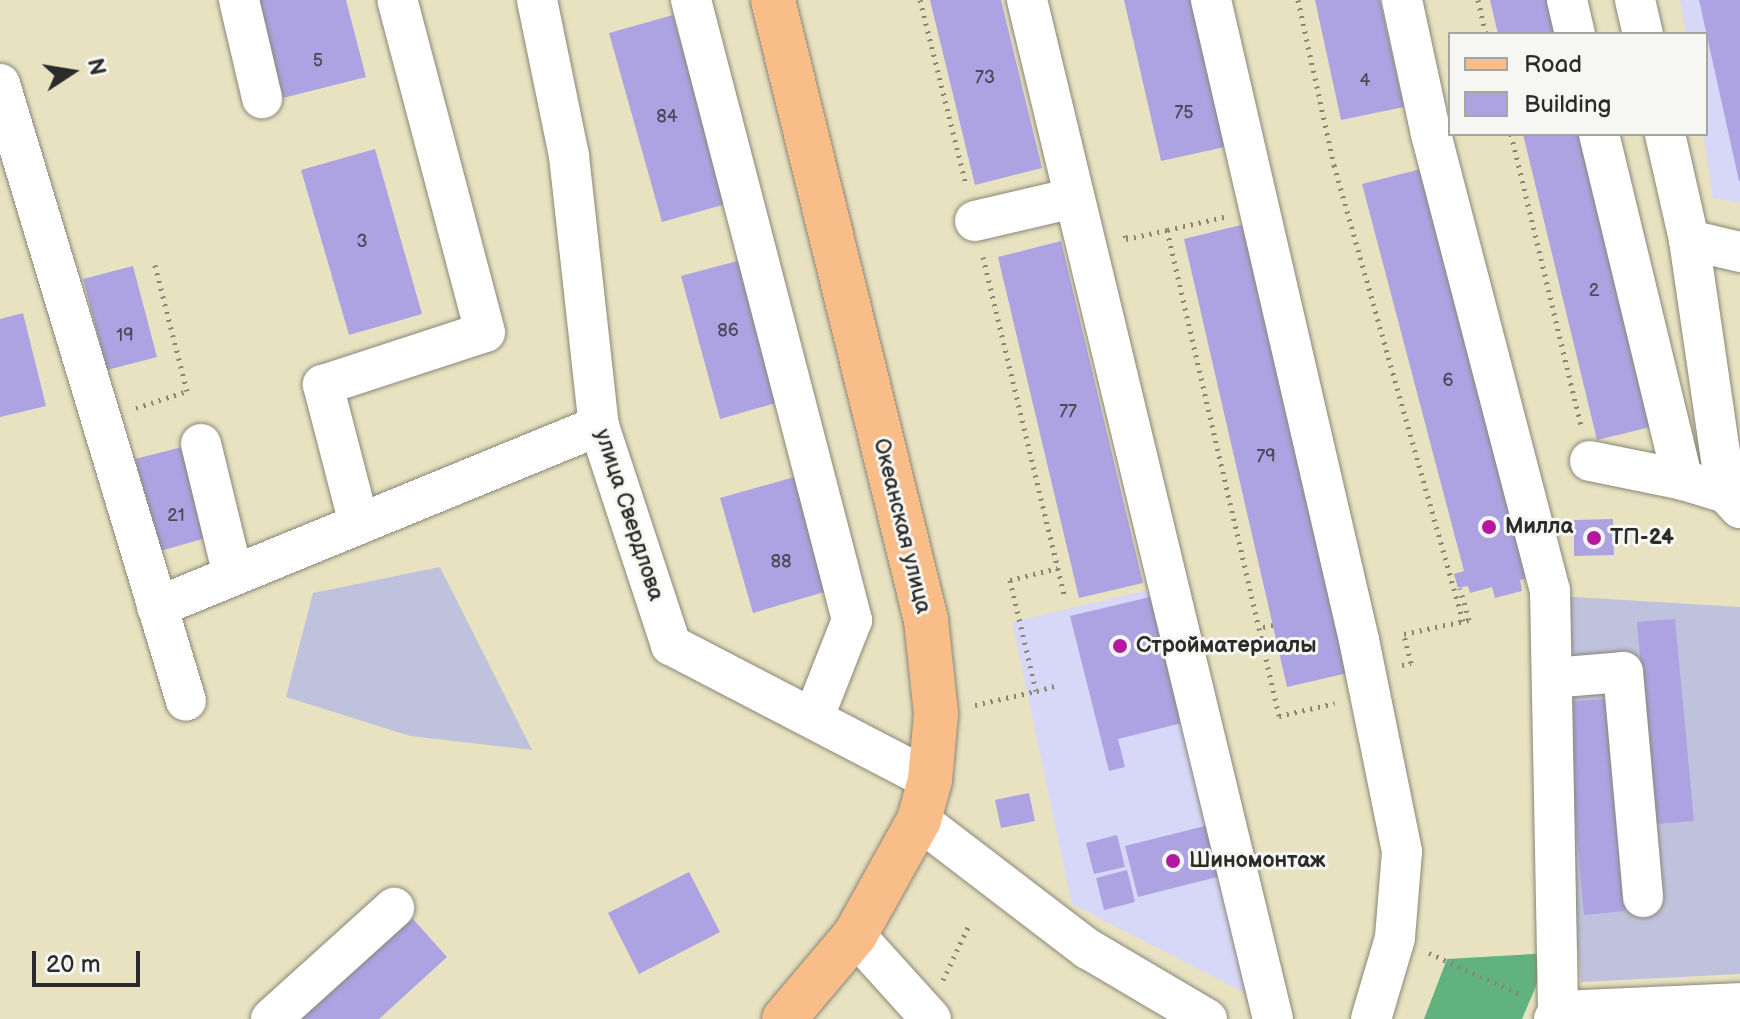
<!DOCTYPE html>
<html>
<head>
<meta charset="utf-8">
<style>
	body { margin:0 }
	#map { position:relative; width:1740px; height:1019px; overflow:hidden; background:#e8e2c1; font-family:"Balsamiq Sans",sans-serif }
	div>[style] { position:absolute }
	.built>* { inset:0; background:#d7d7f8 }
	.industrial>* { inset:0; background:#bfc2dd }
	.forest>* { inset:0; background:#62b27f }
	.building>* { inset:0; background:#ada3e2 }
	.path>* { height:5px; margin-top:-2.5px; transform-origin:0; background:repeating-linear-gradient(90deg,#8a8676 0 2px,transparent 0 8px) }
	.roads { filter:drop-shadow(0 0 2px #8a8676) drop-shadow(0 0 2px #8a8676) }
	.minor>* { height:40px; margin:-20px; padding:0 20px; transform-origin:20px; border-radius:20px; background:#fff }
	.major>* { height:44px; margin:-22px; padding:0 22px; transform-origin:22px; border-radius:22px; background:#f8bd89 }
	.dots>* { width:22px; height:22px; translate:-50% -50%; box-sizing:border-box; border:4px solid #f6f6f2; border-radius:50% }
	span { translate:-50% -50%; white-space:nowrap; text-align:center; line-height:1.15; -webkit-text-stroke:6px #f6f6f2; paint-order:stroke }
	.number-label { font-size:18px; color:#4c4959 }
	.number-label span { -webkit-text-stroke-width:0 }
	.street-label { font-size:22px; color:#2b2b2b }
	.poi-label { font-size:22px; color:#2b2b2b; font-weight:700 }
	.left { translate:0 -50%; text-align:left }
	.legend { position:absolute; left:1448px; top:32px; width:260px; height:104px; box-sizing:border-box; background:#f6f6f2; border:2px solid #a5a5a2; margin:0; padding:10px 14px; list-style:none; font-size:24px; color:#2b2b2b }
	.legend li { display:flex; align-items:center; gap:16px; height:40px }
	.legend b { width:40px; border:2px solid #a5a5a2 }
	.north { position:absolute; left:32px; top:32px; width:80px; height:80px; -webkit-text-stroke:6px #f6f6f2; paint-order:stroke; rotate:78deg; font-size:22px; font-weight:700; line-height:32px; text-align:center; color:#2b2b2b }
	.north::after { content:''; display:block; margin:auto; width:28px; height:36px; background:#2b2b2b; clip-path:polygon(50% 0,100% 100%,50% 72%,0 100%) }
	.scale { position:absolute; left:32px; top:951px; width:108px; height:36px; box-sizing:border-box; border:4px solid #2b2b2b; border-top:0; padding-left:10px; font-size:24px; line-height:28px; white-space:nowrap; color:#2b2b2b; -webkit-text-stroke:6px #f6f6f2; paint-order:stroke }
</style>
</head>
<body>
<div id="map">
	<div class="built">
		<i style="clip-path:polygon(1680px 0,1740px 0,1740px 203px,1713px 198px,1703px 134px,1706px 34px,1686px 34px)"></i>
		<i style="clip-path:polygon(1153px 589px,1257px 999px,1072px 904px,1012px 622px)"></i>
	</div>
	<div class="industrial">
		<i style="clip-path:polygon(440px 567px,532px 750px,410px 736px,286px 697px,313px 593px)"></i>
		<i style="clip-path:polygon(1558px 596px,1740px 607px,1740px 974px,1581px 982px,1558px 704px)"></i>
	</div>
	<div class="forest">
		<i style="clip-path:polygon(1550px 953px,1522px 1019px,1424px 1019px,1447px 959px)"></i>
	</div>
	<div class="building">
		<i style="clip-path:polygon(259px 0,346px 0,366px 77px,283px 98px)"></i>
		<i style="clip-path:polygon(930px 0,1001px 0,1042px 168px,975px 185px)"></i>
		<i style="clip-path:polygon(1124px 0,1191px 0,1225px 147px,1161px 161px)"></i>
		<i style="clip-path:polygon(1315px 0,1380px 0,1404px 107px,1341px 120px)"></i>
		<i style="clip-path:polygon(1490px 0,1556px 0,1564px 34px,1498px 34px)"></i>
		<i style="clip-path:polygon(1699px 0,1740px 0,1740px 181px,1739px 181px)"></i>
		<i style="clip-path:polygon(673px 15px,726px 204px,662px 222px,609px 33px)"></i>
		<i style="clip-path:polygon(1523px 134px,1588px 134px,1659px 425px,1597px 440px)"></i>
		<i style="clip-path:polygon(375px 149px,422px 314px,349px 335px,301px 170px)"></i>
		<i style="clip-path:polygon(1425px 168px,1533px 577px,1520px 580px,1522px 591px,1495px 598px,1492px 587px,1470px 593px,1468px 586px,1458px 588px,1454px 574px,1464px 571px,1362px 184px)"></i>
		<i style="clip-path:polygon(1245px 224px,1348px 673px,1287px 687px,1184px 239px)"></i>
		<i style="clip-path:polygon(1061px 241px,1143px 583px,1079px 598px,998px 257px)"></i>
		<i style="clip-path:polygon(741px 260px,779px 402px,720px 419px,681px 276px)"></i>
		<i style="clip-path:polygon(133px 266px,157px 357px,107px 370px,83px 279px)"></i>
		<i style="clip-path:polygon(23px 313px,46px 406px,0 417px,0 319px)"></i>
		<i style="clip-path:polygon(182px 447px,206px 538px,160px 551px,135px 459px)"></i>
		<i style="clip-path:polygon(798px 476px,831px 590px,753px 613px,720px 498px)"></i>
		<i style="clip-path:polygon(1613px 519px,1614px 555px,1574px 556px,1574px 520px)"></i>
		<i style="clip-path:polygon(1150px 597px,1182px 723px,1118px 739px,1125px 767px,1109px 771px,1070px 616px)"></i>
		<i style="clip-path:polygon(1675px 619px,1694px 821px,1655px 824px,1637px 622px)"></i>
		<i style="clip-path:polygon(1606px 699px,1625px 911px,1584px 915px,1565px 702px)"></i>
		<i style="clip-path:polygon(1029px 793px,1035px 821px,1001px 828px,995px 800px)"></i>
		<i style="clip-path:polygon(1209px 825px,1221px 876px,1138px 897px,1125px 846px)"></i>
		<i style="clip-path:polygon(1117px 835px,1125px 867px,1094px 874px,1086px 843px)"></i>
		<i style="clip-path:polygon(1127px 870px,1135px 902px,1104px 910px,1096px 878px)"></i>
		<i style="clip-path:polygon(689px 872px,720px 932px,639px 974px,608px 913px)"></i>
		<i style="clip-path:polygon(404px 909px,447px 957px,379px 1019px,283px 1019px)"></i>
	</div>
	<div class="path">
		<i style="left:920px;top:0;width:191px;rotate:76deg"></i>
		<i style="left:1298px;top:0;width:169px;rotate:77.7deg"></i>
		<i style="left:1334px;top:165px;width:475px;rotate:74.2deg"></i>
		<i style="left:1478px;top:0;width:35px;rotate:77deg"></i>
		<i style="left:1511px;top:134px;width:299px;rotate:76.5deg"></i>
		<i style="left:1224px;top:217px;width:58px;rotate:167.2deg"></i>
		<i style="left:1167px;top:230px;width:408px;rotate:77deg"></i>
		<i style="left:1125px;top:235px;width:4px;rotate:76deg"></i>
		<i style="left:1126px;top:239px;width:42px;rotate:-12.4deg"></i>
		<i style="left:983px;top:257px;width:351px;rotate:76.5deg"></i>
		<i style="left:136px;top:408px;width:54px;rotate:-18.4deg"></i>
		<i style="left:187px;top:391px;width:133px;rotate:-104.3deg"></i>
		<i style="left:1273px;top:625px;width:14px;rotate:168deg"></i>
		<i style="left:1259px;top:628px;width:90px;rotate:77.2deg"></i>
		<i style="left:1279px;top:716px;width:57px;rotate:-13.1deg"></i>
		<i style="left:1402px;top:665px;width:9px;rotate:-13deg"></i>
		<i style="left:1411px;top:663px;width:30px;rotate:-104deg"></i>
		<i style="left:1404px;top:634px;width:66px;rotate:-12.2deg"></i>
		<i style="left:1469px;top:620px;width:33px;rotate:-106deg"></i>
		<i style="left:1054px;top:686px;width:19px;rotate:164deg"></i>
		<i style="left:1036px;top:691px;width:114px;rotate:-103.2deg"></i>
		<i style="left:1010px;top:580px;width:49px;rotate:-14deg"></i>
		<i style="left:975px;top:705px;width:63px;rotate:-12.9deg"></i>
		<i style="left:1429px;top:953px;width:102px;rotate:24.3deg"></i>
		<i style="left:943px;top:980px;width:59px;rotate:-64.7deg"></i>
	</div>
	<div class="roads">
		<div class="minor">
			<i style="left:239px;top:0;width:101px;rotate:76.8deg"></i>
			<i style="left:537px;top:0;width:159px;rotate:78.4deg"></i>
			<i style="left:569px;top:156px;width:272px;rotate:83.7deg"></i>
			<i style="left:599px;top:426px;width:231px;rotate:71.8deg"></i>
			<i style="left:671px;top:645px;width:292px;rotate:27.5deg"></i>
			<i style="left:691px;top:0;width:641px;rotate:75.44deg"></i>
			<i style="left:852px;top:620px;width:106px;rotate:111.5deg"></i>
			<i style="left:1027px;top:0;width:1048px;rotate:76.43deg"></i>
			<i style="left:1211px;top:0;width:657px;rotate:76.98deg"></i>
			<i style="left:1359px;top:640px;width:216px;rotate:78.5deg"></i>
			<i style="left:1402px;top:852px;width:86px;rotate:94.7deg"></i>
			<i style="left:1395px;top:938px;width:84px;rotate:106.5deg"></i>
			<i style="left:1402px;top:0;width:137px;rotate:77.8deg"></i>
			<i style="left:1431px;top:134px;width:471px;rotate:75.4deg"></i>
			<i style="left:1550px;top:590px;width:421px;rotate:88.9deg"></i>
			<i style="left:1567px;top:0;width:35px;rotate:77deg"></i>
			<i style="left:1635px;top:0;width:35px;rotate:77deg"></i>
			<i style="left:0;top:84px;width:644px;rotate:73.22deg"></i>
			<i style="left:1599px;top:134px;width:356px;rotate:76.4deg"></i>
			<i style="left:1683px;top:480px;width:45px;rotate:16.8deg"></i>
			<i style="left:1665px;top:134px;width:109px;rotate:77.2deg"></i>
			<i style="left:1689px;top:240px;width:52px;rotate:13.2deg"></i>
			<i style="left:975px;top:221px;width:102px;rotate:-13.1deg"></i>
			<i style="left:1689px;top:240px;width:256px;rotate:81.7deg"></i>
			<i style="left:1726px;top:493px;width:21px;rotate:47deg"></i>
			<i style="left:201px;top:444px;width:135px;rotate:76.3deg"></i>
			<i style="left:1590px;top:461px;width:95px;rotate:11.5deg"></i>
			<i style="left:359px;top:524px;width:144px;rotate:-104.5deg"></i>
			<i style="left:323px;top:385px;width:170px;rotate:-18.1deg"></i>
			<i style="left:485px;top:332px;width:343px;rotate:-104.8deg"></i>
			<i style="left:157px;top:607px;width:478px;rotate:-22.3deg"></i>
			<i style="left:1552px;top:678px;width:71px;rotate:-4.8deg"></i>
			<i style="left:1623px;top:672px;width:226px;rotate:84.9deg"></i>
			<i style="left:919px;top:820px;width:213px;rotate:37.4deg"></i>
			<i style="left:1088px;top:949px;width:138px;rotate:30.5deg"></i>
			<i style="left:855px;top:935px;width:113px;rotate:47.9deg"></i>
			<i style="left:271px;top:1019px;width:166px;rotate:-42.1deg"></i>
			<i style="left:1554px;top:1019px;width:9px;rotate:-63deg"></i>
			<i style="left:1558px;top:1011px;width:182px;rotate:-2.5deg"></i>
		</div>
		<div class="major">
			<i style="left:773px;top:0;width:639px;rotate:76.14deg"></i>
			<i style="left:926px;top:620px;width:95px;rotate:83.9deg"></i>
			<i style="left:936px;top:714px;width:66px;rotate:95.2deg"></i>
			<i style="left:930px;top:780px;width:41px;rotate:105.4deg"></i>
			<i style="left:919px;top:820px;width:132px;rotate:119.1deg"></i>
			<i style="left:855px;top:935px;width:110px;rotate:130.2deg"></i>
		</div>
	</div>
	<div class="dots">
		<i style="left:1489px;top:527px;background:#b5179e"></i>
		<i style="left:1594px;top:538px;background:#b5179e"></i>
		<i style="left:1120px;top:646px;background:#b5179e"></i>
		<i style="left:1173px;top:861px;background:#b5179e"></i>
	</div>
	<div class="number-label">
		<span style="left:318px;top:61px">5</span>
		<span style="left:985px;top:78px">73</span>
		<span style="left:1365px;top:81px">4</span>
		<span style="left:1184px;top:113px">75</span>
		<span style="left:667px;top:117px">84</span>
		<span style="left:362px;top:242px">3</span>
		<span style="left:1594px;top:291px">2</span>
		<span style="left:728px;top:331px">86</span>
		<span style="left:125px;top:336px">19</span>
		<span style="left:1448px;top:381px">6</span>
		<span style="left:1068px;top:412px">77</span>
		<span style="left:1266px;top:457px">79</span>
		<span style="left:176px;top:516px">21</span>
		<span style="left:781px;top:562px">88</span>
	</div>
	<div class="street-label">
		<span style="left:629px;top:515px;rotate:72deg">улица Свердлова</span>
		<span style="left:902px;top:526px;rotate:76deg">Океанская улица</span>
	</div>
	<div class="poi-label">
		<span class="left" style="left:1505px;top:527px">Милла</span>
		<span class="left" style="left:1610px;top:538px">ТП-24</span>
		<span class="left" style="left:1136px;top:646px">Стройматериалы</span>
		<span class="left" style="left:1189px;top:861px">Шиномонтаж</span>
	</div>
	<ul class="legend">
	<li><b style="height:10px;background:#f8bd89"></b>Road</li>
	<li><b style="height:22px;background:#ada3e2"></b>Building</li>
	</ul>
	<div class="north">N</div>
	<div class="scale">20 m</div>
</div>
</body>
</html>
